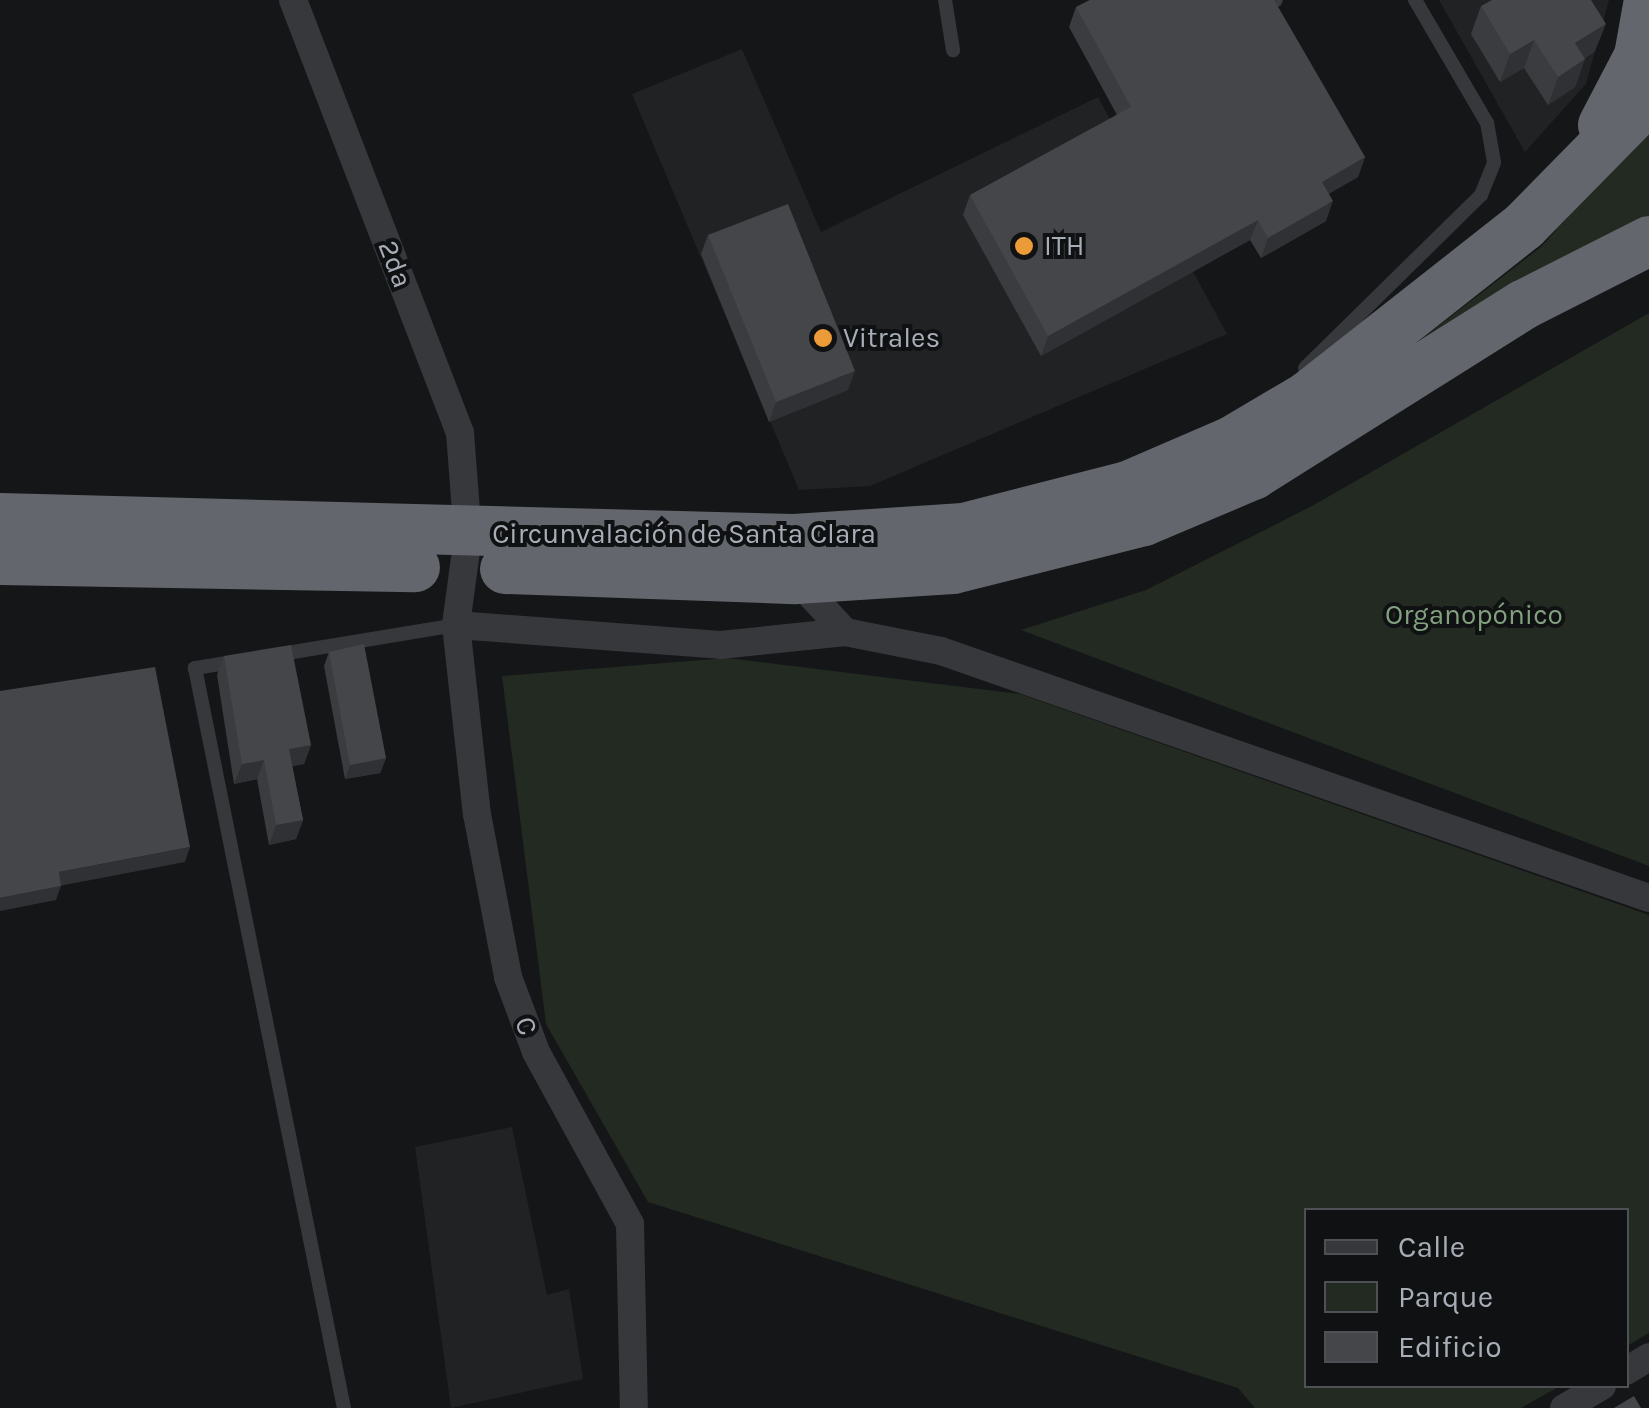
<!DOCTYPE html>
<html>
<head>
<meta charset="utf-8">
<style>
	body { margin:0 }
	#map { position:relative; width:1649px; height:1408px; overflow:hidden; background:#151617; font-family:Karla,sans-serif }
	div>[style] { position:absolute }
	.built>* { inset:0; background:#212224 }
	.green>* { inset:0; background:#222a22 }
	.lane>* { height:14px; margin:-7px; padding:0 7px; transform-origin:7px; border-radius:7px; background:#37383c }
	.street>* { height:28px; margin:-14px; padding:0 14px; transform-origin:14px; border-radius:14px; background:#37383c }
	.highway>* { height:50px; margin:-25px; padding:0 25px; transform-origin:25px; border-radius:25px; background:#63676d }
	.wall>* { inset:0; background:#3a3c40 }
	.shaded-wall>* { inset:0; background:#303134 }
	.building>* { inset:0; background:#44464a }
	.dots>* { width:28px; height:28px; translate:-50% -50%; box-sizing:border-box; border:5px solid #101112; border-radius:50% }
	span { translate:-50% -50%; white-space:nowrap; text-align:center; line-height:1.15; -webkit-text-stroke:8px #101112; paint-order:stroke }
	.poi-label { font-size:28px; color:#a8aeb7 }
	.left { translate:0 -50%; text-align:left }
	.street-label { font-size:28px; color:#a8aeb7 }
	.park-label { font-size:28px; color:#81a17f }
	.legend { position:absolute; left:1304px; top:1208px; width:325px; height:180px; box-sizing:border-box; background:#101112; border:2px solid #4d5054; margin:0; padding:12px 18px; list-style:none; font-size:30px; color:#a8aeb7 }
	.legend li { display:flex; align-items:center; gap:20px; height:50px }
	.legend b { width:50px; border:2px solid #4d5054 }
</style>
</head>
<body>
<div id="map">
	<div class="built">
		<i style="clip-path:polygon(1439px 0,1609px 0,1586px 84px,1525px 152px)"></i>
		<i style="clip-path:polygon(742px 49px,821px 232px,1098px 97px,1227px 334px,870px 486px,799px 490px,632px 94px)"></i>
		<i style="clip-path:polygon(512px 1127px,547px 1295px,569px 1289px,583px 1379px,451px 1408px,415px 1147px)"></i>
	</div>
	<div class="green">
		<i style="clip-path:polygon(1649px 126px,1649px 221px,1319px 418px,1541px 247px)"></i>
		<i style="clip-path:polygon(1649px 313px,1649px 866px,1021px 630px,1146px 590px,1312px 506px)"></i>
		<i style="clip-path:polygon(727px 658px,1020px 694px,1649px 915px,1649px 1333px,1627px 1346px,1626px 1210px,1306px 1210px,1306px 1386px,1560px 1386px,1521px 1408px,1255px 1408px,1238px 1388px,648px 1202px,546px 1024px,502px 676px)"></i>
	</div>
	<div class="lane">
		<i style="left:945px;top:0;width:51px;rotate:80.9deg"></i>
		<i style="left:1305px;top:368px;width:247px;rotate:-44.5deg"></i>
		<i style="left:1481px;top:195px;width:35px;rotate:-68deg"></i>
		<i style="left:1494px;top:162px;width:40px;rotate:-100deg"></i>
		<i style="left:1487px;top:123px;width:143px;rotate:-120.3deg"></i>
		<i style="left:275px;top:655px;width:183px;rotate:-9.4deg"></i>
		<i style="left:239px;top:661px;width:45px;rotate:171deg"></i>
		<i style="left:195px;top:668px;width:755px;rotate:78.62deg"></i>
	</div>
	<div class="street">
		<i style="left:293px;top:0;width:464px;rotate:68.9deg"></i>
		<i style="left:460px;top:433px;width:103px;rotate:85.6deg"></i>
		<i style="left:468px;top:536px;width:90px;rotate:97.7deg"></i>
		<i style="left:456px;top:625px;width:190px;rotate:83.7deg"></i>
		<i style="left:477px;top:814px;width:166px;rotate:79.2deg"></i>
		<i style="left:508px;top:977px;width:80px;rotate:69.5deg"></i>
		<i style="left:536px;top:1052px;width:196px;rotate:61.3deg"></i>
		<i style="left:630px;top:1224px;width:184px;rotate:88.8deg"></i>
		<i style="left:796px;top:579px;width:72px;rotate:47.2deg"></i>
		<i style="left:845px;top:632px;width:98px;rotate:11.2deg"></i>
		<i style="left:941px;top:651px;width:750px;rotate:19.23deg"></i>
		<i style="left:456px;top:625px;width:265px;rotate:4.3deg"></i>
		<i style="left:720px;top:645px;width:126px;rotate:-5.9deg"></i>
		<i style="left:1626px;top:1371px;width:27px;rotate:-31deg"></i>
		<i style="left:1564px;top:1408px;width:44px;rotate:-30.1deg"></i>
	</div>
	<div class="highway">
		<i style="left:1603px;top:125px;width:78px;rotate:-62.4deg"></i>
		<i style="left:1639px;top:56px;width:57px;rotate:-79.9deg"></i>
		<i style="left:0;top:518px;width:794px;rotate:1.52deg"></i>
		<i style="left:794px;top:539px;width:170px;rotate:-3.7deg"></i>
		<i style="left:964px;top:528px;width:169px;rotate:-14.4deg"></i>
		<i style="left:1128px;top:486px;width:113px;rotate:-23.4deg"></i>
		<i style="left:1232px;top:441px;width:88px;rotate:-30.6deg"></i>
		<i style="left:1308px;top:396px;width:275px;rotate:-38.2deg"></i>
		<i style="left:1524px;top:226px;width:178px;rotate:-45.5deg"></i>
		<i style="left:0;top:560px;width:415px;rotate:1deg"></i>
		<i style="left:505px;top:569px;width:291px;rotate:2deg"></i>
		<i style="left:796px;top:579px;width:157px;rotate:-3.6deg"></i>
		<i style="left:953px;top:569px;width:197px;rotate:-14.1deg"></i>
		<i style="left:1144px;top:521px;width:118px;rotate:-22.9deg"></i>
		<i style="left:1253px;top:475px;width:319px;rotate:-32.2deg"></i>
		<i style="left:1523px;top:305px;width:141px;rotate:-26.9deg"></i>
	</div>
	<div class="wall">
		<i style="clip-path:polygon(1090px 0,1283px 0,1281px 5px,1278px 7px,1365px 157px,1358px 177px,1329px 193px,1326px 221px,1261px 258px,1250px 240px,1041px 356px,963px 215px,970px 195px,1117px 115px,1069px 27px,1076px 7px)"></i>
		<i style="clip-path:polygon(1481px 6px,1595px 51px,1585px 58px,1575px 87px,1548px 105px,1524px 68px,1500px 82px,1471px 34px)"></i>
		<i style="clip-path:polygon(708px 235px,848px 390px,769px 422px,701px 254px)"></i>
		<i style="clip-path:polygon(329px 652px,386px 758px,380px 773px,345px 779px,324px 666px)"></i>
		<i style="clip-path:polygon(224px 656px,311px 745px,304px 764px,292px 766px,303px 820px,296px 839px,269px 845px,257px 779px,234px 784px,217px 675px)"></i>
	</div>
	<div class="shaded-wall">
		<i style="clip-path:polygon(1606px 24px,1595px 51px,1565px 71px,1575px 43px)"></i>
		<i style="clip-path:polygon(1534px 40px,1524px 68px,1500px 82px,1510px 54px)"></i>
		<i style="clip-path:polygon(1585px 59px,1575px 87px,1548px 105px,1558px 77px)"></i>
		<i style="clip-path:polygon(1365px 157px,1358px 177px,1315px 202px,1322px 182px)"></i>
		<i style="clip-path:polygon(1333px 201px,1326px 221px,1261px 258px,1268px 238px)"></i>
		<i style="clip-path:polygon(1258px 220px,1250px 240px,1041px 356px,1048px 336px)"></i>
		<i style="clip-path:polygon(855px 371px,848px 390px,769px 422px,776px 402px)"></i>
		<i style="clip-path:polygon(311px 745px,304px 764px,282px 768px,289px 749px)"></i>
		<i style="clip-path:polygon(386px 758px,380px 773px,345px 779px,350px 765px)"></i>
		<i style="clip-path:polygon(264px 760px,257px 779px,234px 784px,242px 764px)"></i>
		<i style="clip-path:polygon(303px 820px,296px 839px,269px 845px,276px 825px)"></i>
		<i style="clip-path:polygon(190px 847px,185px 862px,54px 887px,59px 872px)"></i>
		<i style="clip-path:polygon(61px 886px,56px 900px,0 911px,0 898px)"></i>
	</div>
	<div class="building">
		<i style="clip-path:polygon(1090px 0,1274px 0,1365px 157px,1322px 182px,1333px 201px,1268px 238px,1258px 220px,1048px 336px,970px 195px,1131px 107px,1076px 7px)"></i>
		<i style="clip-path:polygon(1492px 0,1591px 0,1606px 24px,1575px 43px,1585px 59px,1558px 77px,1534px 40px,1510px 54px,1481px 6px)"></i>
		<i style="clip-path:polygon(788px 204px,855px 371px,776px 402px,708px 235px)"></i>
		<i style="clip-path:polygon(364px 644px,386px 758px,350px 765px,329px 652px)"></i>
		<i style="clip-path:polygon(291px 645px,311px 745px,289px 749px,303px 820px,276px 825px,264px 760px,242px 764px,224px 656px)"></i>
		<i style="clip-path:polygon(155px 667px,190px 847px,59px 872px,61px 886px,0 898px,0 691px)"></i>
		<i style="clip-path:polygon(1634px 1396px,1641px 1408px,1614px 1408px)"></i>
	</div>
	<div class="dots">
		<i style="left:1024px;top:246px;background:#ec9b39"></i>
		<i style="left:823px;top:338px;background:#ec9b39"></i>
	</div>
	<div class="poi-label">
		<span class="left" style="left:1044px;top:246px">ITH</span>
		<span class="left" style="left:843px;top:338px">Vitrales</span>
	</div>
	<div class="street-label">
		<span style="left:395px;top:264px;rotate:69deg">2da</span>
		<span style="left:684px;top:534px">Circunvalación de Santa Clara</span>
		<span style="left:526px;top:1026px;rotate:70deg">C</span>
	</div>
	<div class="park-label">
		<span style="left:1474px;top:615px">Organopónico</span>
	</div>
	<ul class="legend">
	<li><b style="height:12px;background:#37383c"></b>Calle</li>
	<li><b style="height:28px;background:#222a22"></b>Parque</li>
	<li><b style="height:28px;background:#44464a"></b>Edificio</li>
	</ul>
</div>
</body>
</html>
